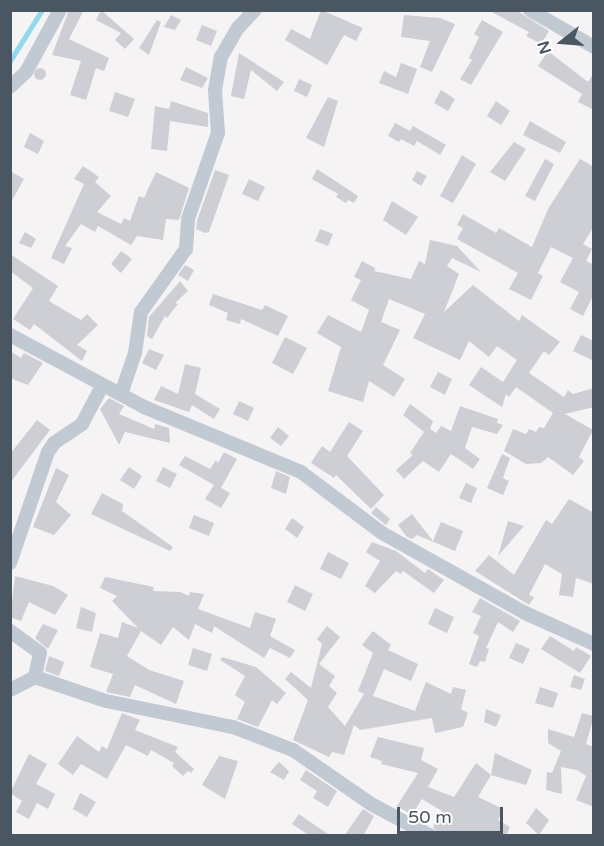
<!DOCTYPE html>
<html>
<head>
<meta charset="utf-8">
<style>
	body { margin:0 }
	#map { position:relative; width:604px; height:846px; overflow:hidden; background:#f5f3f3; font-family:"Varela Round",sans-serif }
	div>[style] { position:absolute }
	.stream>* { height:4.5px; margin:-2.25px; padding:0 2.25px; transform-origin:2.25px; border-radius:2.25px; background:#90daee }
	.building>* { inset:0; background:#cdcfd5 }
	.round { border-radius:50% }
	.street>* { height:14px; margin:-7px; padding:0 7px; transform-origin:7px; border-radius:7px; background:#c1cad2 }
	span { translate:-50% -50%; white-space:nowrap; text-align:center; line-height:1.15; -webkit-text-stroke:5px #fff; paint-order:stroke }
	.frame { position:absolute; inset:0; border:12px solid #4a5661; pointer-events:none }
	.north { position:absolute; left:532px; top:12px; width:60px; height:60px; -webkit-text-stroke:4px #fff; paint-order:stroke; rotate:253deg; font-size:16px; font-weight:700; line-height:24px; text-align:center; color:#4a5661 }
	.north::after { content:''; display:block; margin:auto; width:21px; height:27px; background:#4a5661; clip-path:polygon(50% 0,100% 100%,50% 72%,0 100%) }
	.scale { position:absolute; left:397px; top:807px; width:106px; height:27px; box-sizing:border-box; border:3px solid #4a5661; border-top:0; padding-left:8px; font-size:18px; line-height:21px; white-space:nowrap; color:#4a5661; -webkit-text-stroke:4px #fff; paint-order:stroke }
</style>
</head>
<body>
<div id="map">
	<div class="stream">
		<i style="left:10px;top:61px;width:60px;rotate:-57.9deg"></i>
	</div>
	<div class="building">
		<i style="clip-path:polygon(69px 10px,84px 10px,69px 39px,109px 58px,104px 71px,96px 68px,86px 100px,70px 95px,81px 61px,52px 55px)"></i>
		<i style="clip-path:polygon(101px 10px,134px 39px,125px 49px,115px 40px,121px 33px,96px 20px)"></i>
		<i style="clip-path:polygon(321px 10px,363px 28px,356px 41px,344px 35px,327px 65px,285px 40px,291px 29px,310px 39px)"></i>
		<i style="clip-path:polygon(488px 10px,516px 10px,549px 31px,541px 44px,526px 36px,529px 32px)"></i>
		<i style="clip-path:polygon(171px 15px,181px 20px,175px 30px,164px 27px)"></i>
		<i style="clip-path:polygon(404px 15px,440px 18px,455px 24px,432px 72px,420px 67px,430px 41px,401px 37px)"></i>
		<i style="clip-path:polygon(157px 20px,161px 22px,149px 55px,139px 48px)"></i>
		<i style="clip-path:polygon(482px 20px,503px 32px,471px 85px,460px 79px,472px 60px,469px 58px,479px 37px,474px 34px)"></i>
		<i style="clip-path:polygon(202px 25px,217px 31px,211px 46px,196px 40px)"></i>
		<i style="clip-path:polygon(548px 51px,588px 82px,594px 72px,594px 110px,578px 102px,582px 94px,538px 66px)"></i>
		<i style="clip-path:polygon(239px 53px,284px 82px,277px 91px,251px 70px,244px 99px,231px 96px)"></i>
		<i style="clip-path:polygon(401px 63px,417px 69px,408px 94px,379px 83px,384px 71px,396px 77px)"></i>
		<i style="clip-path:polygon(186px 67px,208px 78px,202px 88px,180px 80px)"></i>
		<i class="round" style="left:34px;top:68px;width:12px;height:12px"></i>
		<i style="clip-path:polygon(299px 79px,312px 85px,307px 97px,294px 91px)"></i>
		<i style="clip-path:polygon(441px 90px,455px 99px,448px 111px,434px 103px)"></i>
		<i style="clip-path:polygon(115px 92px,135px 99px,128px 117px,109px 111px)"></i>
		<i style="clip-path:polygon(328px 97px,338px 101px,324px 147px,306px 138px)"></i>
		<i style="clip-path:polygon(171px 101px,208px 113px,208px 127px,170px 121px,167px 151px,151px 149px,155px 106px,169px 109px)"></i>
		<i style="clip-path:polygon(496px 101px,510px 111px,501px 125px,487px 116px)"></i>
		<i style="clip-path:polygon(530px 121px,566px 142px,560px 153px,523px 135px)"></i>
		<i style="clip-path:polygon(395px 123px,410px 131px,413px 126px,446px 145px,440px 155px,417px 141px,414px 146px,401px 139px,399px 142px,388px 136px)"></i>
		<i style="clip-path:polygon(30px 133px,44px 141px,38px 154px,24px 147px)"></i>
		<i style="clip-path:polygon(514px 142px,526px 149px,505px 181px,490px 172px)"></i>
		<i style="clip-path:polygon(462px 155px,476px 164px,453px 203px,440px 196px)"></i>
		<i style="clip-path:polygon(545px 159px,554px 164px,535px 201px,525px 196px)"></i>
		<i style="clip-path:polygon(580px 159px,594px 167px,594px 226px,583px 244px,592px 249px,586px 261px,594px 265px,594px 294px,583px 316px,570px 309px,579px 292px,560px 282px,573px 258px,551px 247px,538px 273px,543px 276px,531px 300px,509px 289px,518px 273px,457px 239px,463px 228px,457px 225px,463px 214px,496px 233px,499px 228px,532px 247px,548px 209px)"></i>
		<i style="clip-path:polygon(83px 166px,99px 177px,95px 182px,111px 196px,97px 212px,121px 224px,124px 218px,130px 221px,139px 196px,144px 198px,156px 172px,189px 188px,179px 220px,166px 219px,163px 240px,137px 236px,131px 245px,98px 226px,95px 232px,81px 224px,65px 246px,72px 248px,64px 264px,51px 258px,84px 184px,74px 179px)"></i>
		<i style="clip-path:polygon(317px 169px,358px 196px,354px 203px,348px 200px,346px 203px,336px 197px,338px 194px,312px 179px)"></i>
		<i style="clip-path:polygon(215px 170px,229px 175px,209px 232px,205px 233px,196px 229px,197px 221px)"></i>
		<i style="clip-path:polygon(10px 171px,24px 179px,10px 204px)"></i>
		<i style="clip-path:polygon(417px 171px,427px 176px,421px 186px,412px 180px)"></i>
		<i style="clip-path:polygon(249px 179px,265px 187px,258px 201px,242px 194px)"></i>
		<i style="clip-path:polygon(392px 201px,418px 217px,406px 235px,383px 220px)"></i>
		<i style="clip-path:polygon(320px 229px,333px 234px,328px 246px,315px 241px)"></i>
		<i style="clip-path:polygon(25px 232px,36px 239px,31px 248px,19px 243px)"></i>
		<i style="clip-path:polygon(430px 240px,457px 246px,481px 272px,452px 258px,447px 266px,459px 274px,444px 312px,473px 285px,519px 321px,522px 315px,560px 342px,549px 355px,544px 351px,529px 373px,564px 397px,568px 390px,573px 394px,594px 388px,594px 407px,565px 414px,593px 430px,579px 457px,584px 461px,573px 475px,548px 457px,541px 463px,526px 464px,504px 451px,513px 429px,526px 434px,529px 429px,536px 432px,539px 427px,544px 428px,553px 413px,516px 387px,509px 397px,506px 394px,502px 407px,469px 385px,481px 367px,503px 382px,517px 360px,497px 346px,489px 357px,469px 341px,460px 360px,413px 338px,425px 314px,389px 299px,381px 322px,400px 330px,383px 365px,405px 379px,394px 397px,369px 381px,363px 402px,328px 391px,341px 347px,317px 333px,328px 315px,361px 332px,369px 310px,351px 300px,361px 280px,354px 277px,362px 261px,375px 268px,374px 271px,411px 279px,419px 261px,425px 264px)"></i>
		<i style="clip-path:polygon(121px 251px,132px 259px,121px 273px,111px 264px)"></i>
		<i style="clip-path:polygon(10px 254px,58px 286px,49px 301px,81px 320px,87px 314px,98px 325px,77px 345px,87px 351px,82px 361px,34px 324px,30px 330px,13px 319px,33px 288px,10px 271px)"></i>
		<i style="clip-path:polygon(185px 265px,194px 270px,188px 281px,178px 275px)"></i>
		<i style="clip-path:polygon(180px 281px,188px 291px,175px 303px,178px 304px,167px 318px,165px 316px,152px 339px,147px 336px,149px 317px)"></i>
		<i style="clip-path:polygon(213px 294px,262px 310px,265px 305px,288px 316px,278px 336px,241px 319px,240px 324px,226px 320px,228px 313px,209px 305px)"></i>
		<i style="clip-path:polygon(581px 335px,594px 341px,594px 361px,573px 351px)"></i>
		<i style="clip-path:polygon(285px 337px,307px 348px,293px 374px,272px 363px)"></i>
		<i style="clip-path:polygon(149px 349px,164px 355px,156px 370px,142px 363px)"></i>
		<i style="clip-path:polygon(10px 351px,21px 358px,24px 353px,43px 363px,28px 385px,10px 378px)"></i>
		<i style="clip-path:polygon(185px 364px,201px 368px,195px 394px,220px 409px,214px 419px,192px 405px,189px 412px,154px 400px,161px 386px,178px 394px)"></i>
		<i style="clip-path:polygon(438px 372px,452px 379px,445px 395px,430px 387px)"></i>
		<i style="clip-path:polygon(109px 398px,124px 406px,119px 414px,154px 429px,155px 424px,169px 428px,170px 443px,125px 432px,119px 445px,100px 409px)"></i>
		<i style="clip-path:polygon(239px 401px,254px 408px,248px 421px,233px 414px)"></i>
		<i style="clip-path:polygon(410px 404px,433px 421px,430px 429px,436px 433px,441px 426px,451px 431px,460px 406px,498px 419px,497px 423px,503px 425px,497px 434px,472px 427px,465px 448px,480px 459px,473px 469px,451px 454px,439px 472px,423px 461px,404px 479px,396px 470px,413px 455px,410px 453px,424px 432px,403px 415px)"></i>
		<i style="clip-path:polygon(37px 420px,50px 430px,10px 483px,10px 454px)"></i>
		<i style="clip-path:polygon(349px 422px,363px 431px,347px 456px,384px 495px,371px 509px,336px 475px,334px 478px,311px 463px,322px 446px,330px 452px)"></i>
		<i style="clip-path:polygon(278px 427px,289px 436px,281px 446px,270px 438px)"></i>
		<i style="clip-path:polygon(224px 452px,237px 459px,221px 488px,230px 493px,221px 508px,205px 499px,214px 485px,179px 465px,185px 456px,210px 469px,216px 460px,218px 463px)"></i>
		<i style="clip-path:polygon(502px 454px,510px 458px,503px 478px,509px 481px,503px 495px,487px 488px)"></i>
		<i style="clip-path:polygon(129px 467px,142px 476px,134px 489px,120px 480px)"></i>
		<i style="clip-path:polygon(163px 467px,177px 474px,170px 488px,156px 481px)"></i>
		<i style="clip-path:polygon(56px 468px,69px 475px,56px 502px,71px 515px,54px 535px,33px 527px)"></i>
		<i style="clip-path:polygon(276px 471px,290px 477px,286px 494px,271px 488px)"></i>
		<i style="clip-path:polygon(466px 483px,477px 488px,471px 503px,459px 498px)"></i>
		<i style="clip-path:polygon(102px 493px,123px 504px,122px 511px,173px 547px,170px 551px,91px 514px)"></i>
		<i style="clip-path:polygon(569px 499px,594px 513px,594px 584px,576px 578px,573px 597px,559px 595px,562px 574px,545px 564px,529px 595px,534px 597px,529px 605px,475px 571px,489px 555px,514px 575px,546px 520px,552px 524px)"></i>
		<i style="clip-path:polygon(376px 507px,390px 519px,386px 525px,371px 513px)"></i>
		<i style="clip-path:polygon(412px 514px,433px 541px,441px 522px,463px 531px,455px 551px,417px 535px,412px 539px,407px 537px,398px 525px)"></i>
		<i style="clip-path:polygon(194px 515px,214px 523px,209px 536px,189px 528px)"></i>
		<i style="clip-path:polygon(292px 518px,304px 527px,297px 538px,285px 529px)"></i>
		<i style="clip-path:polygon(508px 521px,524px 526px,498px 556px)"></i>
		<i style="clip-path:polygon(372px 542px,396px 551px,425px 573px,428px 569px,444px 580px,434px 593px,403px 571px,401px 574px,396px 571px,375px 593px,365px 586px,380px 561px,366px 552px)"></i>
		<i style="clip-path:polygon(328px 552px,349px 563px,341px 579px,320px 569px)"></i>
		<i style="clip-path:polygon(15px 576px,53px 586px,68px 595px,55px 615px,29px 602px,21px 621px,10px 617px)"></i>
		<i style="clip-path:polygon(105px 577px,154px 587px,153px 591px,180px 592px,189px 596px,190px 592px,204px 594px,198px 609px,250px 628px,255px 612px,276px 619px,270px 636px,295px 650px,290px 658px,270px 648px,264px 658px,214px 626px,212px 633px,195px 624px,189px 640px,173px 627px,161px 645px,141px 631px,127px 656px,149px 670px,184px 681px,176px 704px,135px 685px,130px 697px,106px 692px,113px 674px,90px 667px,100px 633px,118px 638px,122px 622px,138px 628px,112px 601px,117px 596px,100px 588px)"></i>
		<i style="clip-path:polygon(295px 585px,313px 594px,305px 611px,287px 602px)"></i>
		<i style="clip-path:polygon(480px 598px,520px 621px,513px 632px,498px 622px,486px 648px,489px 649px,485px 662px,480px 661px,477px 667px,469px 664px,479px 636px,473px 633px,481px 616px,472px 612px)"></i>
		<i style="clip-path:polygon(81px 607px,96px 613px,92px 632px,76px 628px)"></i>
		<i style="clip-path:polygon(435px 608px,454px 617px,447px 633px,428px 624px)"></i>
		<i style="clip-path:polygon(43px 624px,58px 630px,48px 649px,35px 638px)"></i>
		<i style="clip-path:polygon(327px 626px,340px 637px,319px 664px,335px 676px,329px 686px,337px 693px,328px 707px,345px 726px,364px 694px,358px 691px,373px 653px,362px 645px,373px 631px,391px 645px,388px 650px,418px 664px,411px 681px,384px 669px,373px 696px,415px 711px,426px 682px,451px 694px,453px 687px,466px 690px,461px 709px,468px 713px,463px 727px,435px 733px,432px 718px,360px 730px,354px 725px,344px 755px,332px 752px,329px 757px,293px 740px,308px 700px,285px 679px,291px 672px,311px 688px,322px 644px,317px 639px)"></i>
		<i style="clip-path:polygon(550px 636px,574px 651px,576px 647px,591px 656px,580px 673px,541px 649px)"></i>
		<i style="clip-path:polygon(516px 643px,530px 649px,523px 664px,509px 658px)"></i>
		<i style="clip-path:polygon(193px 648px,212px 654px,207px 671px,188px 665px)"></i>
		<i style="clip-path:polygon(49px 656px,64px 662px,59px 676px,45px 671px)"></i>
		<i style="clip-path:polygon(222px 657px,256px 667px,286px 693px,277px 704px,272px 700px,258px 727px,237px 719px,245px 702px,235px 695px,245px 676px,220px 660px)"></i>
		<i style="clip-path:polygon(574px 675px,585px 679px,581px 690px,570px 687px)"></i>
		<i style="clip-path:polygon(540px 687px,558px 693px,553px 708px,535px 703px)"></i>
		<i style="clip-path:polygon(486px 709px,501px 715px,496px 727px,484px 722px)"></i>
		<i style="clip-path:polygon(122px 713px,140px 720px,135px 730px,178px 747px,175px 752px,194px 769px,191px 773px,188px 771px,183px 776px,172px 766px,174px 763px,151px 750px,148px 756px,126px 745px,107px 779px,81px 764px,73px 775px,58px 764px,77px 736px,99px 752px,102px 746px,107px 749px)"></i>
		<i style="clip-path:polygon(582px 713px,594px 716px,586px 744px,594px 747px,594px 807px,576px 800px,586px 776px,577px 770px,561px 767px,562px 794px,546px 790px,547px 772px,552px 773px,561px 751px,548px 743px,548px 729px,574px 737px)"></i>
		<i style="clip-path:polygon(378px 737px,424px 748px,421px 760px,438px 769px,428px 787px,454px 797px,476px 763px,491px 775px,478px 797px,503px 809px,498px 820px,510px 827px,506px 836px,440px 836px,433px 827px,442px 811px,422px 799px,412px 815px,397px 806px,418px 773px,381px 764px,382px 761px,370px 757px)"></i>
		<i style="clip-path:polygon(495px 753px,532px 770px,526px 785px,491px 775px)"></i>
		<i style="clip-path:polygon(29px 754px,47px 764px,36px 784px,55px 794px,48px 809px,37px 803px,29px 819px,16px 812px,22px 801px,10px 793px)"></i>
		<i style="clip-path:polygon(219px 756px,238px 761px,225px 799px,202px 785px)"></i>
		<i style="clip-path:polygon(279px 762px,289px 771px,284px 780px,270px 772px)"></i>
		<i style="clip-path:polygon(306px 770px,337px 791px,328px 807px,313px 798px,317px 791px,300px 780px)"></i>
		<i style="clip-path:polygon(80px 793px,96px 802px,87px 817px,73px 809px)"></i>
		<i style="clip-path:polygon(536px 808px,549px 820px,539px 835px,526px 823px)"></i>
		<i style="clip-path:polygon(363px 809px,374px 816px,363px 836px,344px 836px)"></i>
		<i style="clip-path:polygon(299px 814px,306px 819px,331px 836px,310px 836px,292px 824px)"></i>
	</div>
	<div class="street">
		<i style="left:530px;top:10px;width:74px;rotate:30deg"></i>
		<i style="left:10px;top:87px;width:22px;rotate:-43deg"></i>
		<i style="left:26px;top:72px;width:71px;rotate:-61.3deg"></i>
		<i style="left:10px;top:335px;width:152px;rotate:28.2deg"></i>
		<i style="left:144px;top:407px;width:170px;rotate:22.5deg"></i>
		<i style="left:301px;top:472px;width:101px;rotate:37deg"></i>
		<i style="left:382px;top:533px;width:164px;rotate:29.2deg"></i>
		<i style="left:525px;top:613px;width:76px;rotate:24.2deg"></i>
		<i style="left:121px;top:394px;width:43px;rotate:-71.1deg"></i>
		<i style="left:135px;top:353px;width:41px;rotate:-81.7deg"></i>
		<i style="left:141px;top:312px;width:77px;rotate:-54.5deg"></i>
		<i style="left:186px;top:249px;width:30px;rotate:-86deg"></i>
		<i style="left:188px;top:219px;width:91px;rotate:-70.8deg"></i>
		<i style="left:218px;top:133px;width:43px;rotate:-94deg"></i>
		<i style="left:215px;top:90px;width:34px;rotate:-80deg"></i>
		<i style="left:221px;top:57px;width:34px;rotate:-60deg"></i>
		<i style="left:238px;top:28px;width:25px;rotate:-47deg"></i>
		<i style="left:10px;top:563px;width:117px;rotate:-71.1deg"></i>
		<i style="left:48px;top:452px;width:11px;rotate:-56deg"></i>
		<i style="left:54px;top:443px;width:34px;rotate:-34deg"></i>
		<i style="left:82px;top:424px;width:43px;rotate:-62.2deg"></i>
		<i style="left:10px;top:631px;width:37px;rotate:36deg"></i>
		<i style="left:40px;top:653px;width:25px;rotate:102deg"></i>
		<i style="left:10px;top:690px;width:28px;rotate:-27deg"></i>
		<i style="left:35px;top:677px;width:75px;rotate:18.7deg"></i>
		<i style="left:106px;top:701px;width:130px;rotate:11.6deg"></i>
		<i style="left:233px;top:727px;width:64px;rotate:21deg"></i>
		<i style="left:293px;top:750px;width:95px;rotate:34.7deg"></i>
		<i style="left:371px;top:804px;width:68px;rotate:28.1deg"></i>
	</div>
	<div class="frame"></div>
	<div class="north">N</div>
	<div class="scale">50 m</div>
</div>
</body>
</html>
